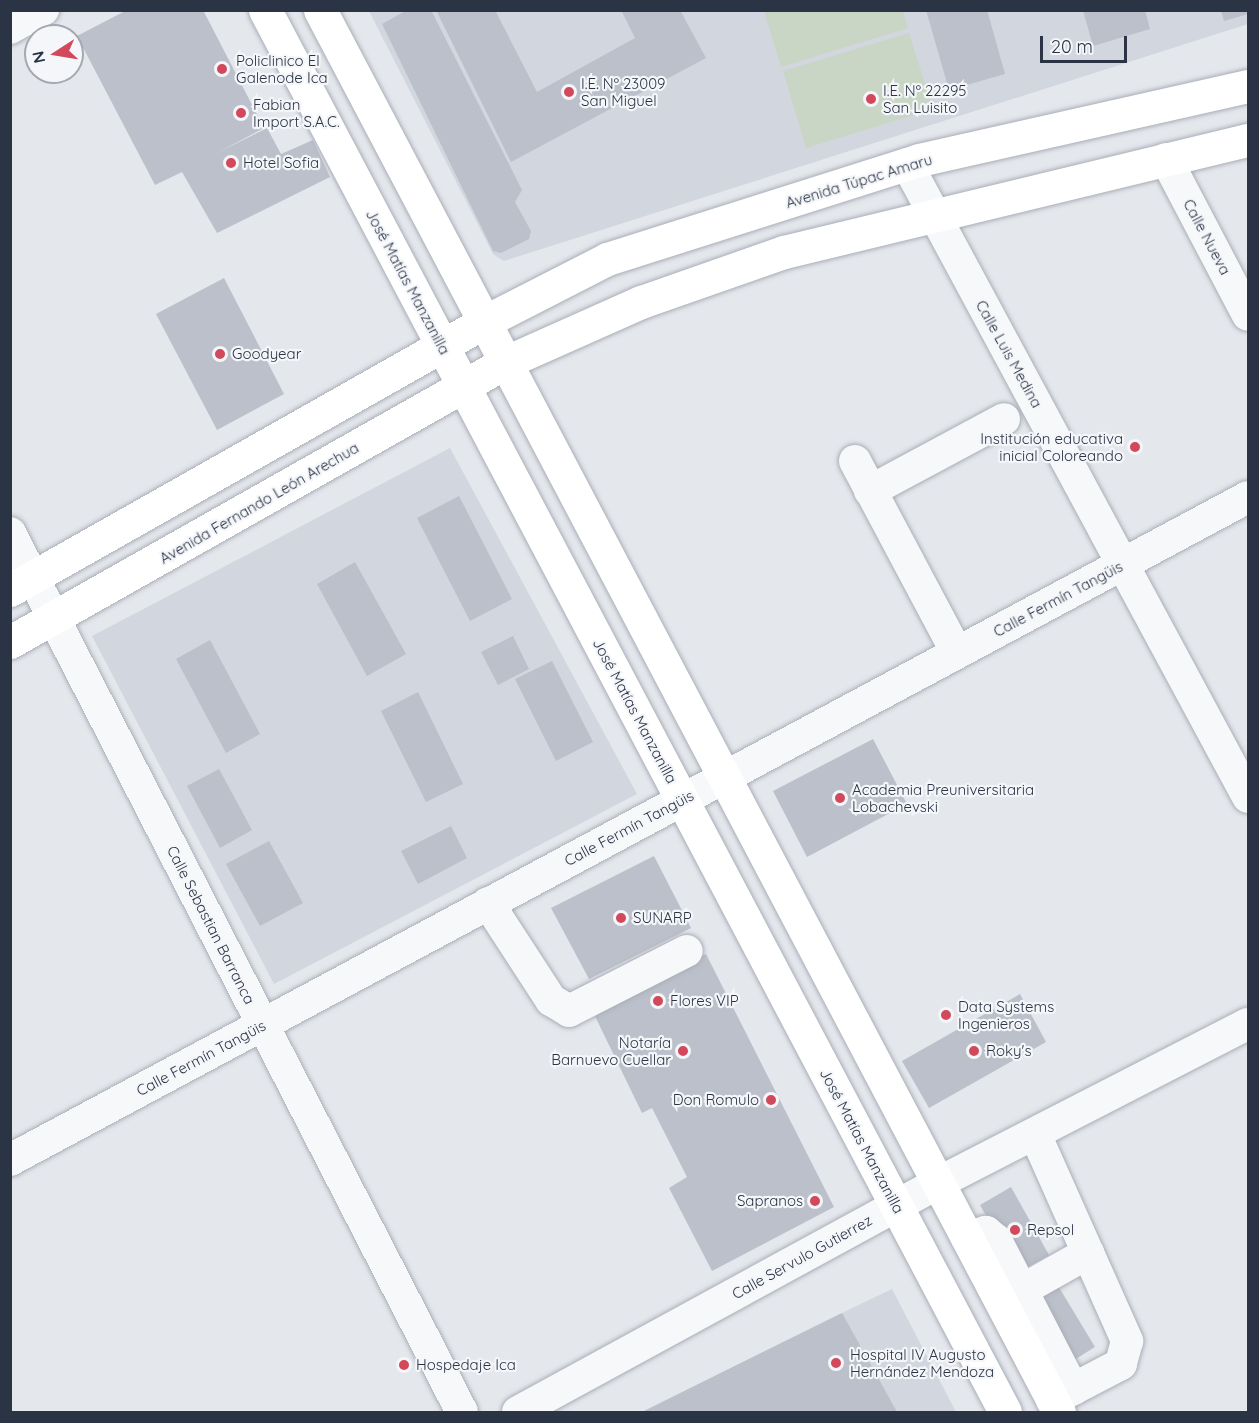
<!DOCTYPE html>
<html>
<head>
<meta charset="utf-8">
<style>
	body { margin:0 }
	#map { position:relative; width:1259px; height:1423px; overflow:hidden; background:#e4e7ec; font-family:Quicksand,sans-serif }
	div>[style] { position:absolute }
	.built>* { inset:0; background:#d2d6de }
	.green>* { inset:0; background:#c9d6c5 }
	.building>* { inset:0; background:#bbc0ca }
	.roads { filter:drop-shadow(0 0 2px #a9aeb7) drop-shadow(0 0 2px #a9aeb7) }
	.minor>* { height:32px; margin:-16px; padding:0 16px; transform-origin:16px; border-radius:16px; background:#f7f8fa }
	.major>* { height:33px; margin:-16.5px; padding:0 16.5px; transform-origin:16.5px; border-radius:16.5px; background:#fff }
	.dots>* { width:16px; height:16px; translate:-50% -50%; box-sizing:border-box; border:3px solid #f4f6f9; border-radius:50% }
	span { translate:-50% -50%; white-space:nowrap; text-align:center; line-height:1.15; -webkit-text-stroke:4.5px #f4f6f9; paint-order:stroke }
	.poi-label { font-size:15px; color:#2b3445 }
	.left { translate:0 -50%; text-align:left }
	.right { translate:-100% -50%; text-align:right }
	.street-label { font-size:15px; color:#2b3445 }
	.frame { position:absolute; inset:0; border:12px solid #2b3445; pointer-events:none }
	.north { position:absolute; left:24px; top:24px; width:60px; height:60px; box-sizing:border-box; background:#f4f6f9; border:2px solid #a4a8b1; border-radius:50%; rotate:258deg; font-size:16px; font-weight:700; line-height:24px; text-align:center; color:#2b3445 }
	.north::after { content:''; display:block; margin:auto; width:21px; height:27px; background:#d1495b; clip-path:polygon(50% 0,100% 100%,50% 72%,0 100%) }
	.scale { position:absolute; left:1040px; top:36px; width:87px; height:27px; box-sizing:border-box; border:3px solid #2b3445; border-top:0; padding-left:8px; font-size:18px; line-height:21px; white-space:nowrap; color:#2b3445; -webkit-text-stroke:4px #f4f6f9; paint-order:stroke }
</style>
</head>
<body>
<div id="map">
	<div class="built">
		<i style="clip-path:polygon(1248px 10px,1248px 24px,504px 261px,493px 254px,369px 11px)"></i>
		<i style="clip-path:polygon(450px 448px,637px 794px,274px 984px,92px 636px)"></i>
		<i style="clip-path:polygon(892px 1289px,956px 1412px,642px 1412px,842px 1313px)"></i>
	</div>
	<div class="green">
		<i style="clip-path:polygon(764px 11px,903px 11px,908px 28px,781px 67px)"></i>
		<i style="clip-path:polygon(909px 33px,933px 109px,806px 148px,783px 71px)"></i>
	</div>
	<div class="building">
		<i style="clip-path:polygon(127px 10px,203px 10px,264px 128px,217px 153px,267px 128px,281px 154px,313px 140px,330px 177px,217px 233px,182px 172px,155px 185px,77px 36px)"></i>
		<i style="clip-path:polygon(407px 10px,431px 10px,522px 190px,515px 202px,531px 231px,529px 239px,501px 253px,493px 251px,382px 24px)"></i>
		<i style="clip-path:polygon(436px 10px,495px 10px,537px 92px,635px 38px,621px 10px,680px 10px,706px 58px,511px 162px)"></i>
		<i style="clip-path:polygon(926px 10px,987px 10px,1005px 74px,949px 90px)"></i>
		<i style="clip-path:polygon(1083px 10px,1145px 10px,1150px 29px,1093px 46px)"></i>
		<i style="clip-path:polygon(1221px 10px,1248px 10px,1248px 14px,1224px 21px)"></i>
		<i style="clip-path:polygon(224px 278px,284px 394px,217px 430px,156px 314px)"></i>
		<i style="clip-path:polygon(459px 496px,512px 599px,470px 621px,417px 518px)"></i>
		<i style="clip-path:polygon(355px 562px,406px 654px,367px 676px,317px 584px)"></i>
		<i style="clip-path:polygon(513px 636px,529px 669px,498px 685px,481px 652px)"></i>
		<i style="clip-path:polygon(210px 640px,260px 734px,226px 753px,176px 659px)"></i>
		<i style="clip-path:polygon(552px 661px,593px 742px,556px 761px,515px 679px)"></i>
		<i style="clip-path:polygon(418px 692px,463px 784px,426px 802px,381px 711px)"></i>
		<i style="clip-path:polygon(873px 739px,907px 804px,807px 857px,773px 791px)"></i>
		<i style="clip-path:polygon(219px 769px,252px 830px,220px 848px,187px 786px)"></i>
		<i style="clip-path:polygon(451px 826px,467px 858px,418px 884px,401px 851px)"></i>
		<i style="clip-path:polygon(269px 841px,303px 903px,260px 926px,226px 864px)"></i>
		<i style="clip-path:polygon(654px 856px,691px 928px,589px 979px,551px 908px)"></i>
		<i style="clip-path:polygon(706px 954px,834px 1207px,712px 1271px,669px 1188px,687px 1177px,652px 1108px,642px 1113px,592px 1010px)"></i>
		<i style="clip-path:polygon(1020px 994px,1046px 1042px,929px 1108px,902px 1061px)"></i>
		<i style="clip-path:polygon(1011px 1187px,1049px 1255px,1018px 1272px,980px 1205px)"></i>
		<i style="clip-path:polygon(1057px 1284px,1095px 1347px,1066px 1365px,1028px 1301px)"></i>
		<i style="clip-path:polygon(842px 1313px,897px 1412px,642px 1412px)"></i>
	</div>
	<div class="roads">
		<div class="minor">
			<i style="left:10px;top:28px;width:38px;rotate:-29deg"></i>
			<i style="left:1166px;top:159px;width:176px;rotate:62.3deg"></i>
			<i style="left:907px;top:164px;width:719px;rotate:61.69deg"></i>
			<i style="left:855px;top:461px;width:217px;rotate:62deg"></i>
			<i style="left:870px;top:491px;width:152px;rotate:-28.2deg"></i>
			<i style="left:10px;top:533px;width:988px;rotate:62.79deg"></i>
			<i style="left:488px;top:903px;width:116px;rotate:57deg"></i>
			<i style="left:551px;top:1000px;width:21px;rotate:31deg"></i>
			<i style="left:569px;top:1011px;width:132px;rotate:-27deg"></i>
			<i style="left:1035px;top:1134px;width:227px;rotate:66deg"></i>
			<i style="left:1127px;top:1341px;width:24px;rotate:105deg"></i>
			<i style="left:1121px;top:1364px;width:78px;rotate:152.4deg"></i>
			<i style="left:10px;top:1160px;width:1404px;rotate:-28.17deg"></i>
			<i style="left:967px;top:1238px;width:20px;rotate:-18deg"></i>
			<i style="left:986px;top:1232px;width:13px;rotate:39deg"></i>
			<i style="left:996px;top:1240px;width:168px;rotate:62.7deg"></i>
			<i style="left:1022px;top:1290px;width:76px;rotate:-29.3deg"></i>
			<i style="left:518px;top:1412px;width:478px;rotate:-28.6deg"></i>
			<i style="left:938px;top:1183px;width:348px;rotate:-27.2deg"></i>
		</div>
		<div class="major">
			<i style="left:265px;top:10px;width:1585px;rotate:62.17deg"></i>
			<i style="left:320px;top:10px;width:1585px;rotate:62.21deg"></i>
			<i style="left:10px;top:590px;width:545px;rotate:-29.48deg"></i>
			<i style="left:484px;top:322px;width:138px;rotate:-27.1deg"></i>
			<i style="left:607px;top:259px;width:327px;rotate:-17.6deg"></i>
			<i style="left:919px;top:160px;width:337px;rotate:-12.7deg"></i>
			<i style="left:10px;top:642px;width:570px;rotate:-29.45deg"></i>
			<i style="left:506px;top:362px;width:148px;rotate:-24deg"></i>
			<i style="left:641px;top:302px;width:151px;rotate:-19.3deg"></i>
			<i style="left:784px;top:252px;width:477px;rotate:-13.6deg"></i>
		</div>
	</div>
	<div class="dots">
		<i style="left:222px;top:69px;background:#d1495b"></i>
		<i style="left:569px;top:92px;background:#d1495b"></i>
		<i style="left:871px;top:99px;background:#d1495b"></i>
		<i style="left:241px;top:113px;background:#d1495b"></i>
		<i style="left:231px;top:163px;background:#d1495b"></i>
		<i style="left:220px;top:354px;background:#d1495b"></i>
		<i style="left:1135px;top:447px;background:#d1495b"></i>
		<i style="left:840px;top:798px;background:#d1495b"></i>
		<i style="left:621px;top:918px;background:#d1495b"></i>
		<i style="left:658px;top:1001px;background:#d1495b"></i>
		<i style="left:946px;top:1015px;background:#d1495b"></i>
		<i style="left:683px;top:1051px;background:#d1495b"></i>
		<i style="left:974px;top:1051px;background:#d1495b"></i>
		<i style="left:771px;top:1100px;background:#d1495b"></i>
		<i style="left:815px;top:1201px;background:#d1495b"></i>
		<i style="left:1015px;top:1230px;background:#d1495b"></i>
		<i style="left:836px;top:1363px;background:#d1495b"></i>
		<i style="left:404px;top:1365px;background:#d1495b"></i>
	</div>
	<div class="poi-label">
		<span class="left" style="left:236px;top:69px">Policlinico El<br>Galenode Ica</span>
		<span class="left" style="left:581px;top:92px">I.E. Nº 23009<br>San Miguel</span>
		<span class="left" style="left:883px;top:99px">I.E. Nº 22295<br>San Luisito</span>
		<span class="left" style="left:253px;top:113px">Fabian<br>Import S.A.C.</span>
		<span class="left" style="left:243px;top:163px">Hotel Sofia</span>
		<span class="left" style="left:232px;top:354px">Goodyear</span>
		<span class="right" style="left:1123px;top:447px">Institución educativa<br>inicial Coloreando</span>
		<span class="left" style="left:852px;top:798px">Academia Preuniversitaria<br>Lobachevski</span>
		<span class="left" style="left:633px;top:918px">SUNARP</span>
		<span class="left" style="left:670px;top:1001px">Flores VIP</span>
		<span class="left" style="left:958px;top:1015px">Data Systems<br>Ingenieros</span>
		<span class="right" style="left:671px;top:1051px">Notaría<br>Barnuevo Cuellar</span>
		<span class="left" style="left:986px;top:1051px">Roky's</span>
		<span class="right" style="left:759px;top:1100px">Don Romulo</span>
		<span class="right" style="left:803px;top:1201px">Sapranos</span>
		<span class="left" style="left:1027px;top:1230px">Repsol</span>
		<span class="left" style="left:850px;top:1363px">Hospital IV Augusto<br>Hernández Mendoza</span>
		<span class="left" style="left:416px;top:1365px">Hospedaje Ica</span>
	</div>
	<div class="street-label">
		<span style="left:859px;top:181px;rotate:-17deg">Avenida Túpac Amaru</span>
		<span style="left:1207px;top:237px;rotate:62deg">Calle Nueva</span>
		<span style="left:408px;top:282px;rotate:62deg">José Matías Manzanilla</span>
		<span style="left:1009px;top:354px;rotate:61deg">Calle Luis Medina</span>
		<span style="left:259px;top:503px;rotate:-30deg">Avenida Fernando León Arechua</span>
		<span style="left:1058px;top:599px;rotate:-28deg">Calle Fermín Tangüis</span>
		<span style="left:635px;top:711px;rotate:62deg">José Matías Manzanilla</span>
		<span style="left:629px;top:828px;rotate:-28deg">Calle Fermín Tangüis</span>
		<span style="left:211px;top:925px;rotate:63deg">Calle Sebastian Barranca</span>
		<span style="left:201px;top:1058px;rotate:-28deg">Calle Fermín Tangüis</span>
		<span style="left:862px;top:1141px;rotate:62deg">José Matías Manzanilla</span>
		<span style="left:802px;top:1257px;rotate:-29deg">Calle Servulo Gutierrez</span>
	</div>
	<div class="frame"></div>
	<div class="north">N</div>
	<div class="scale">20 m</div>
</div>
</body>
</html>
